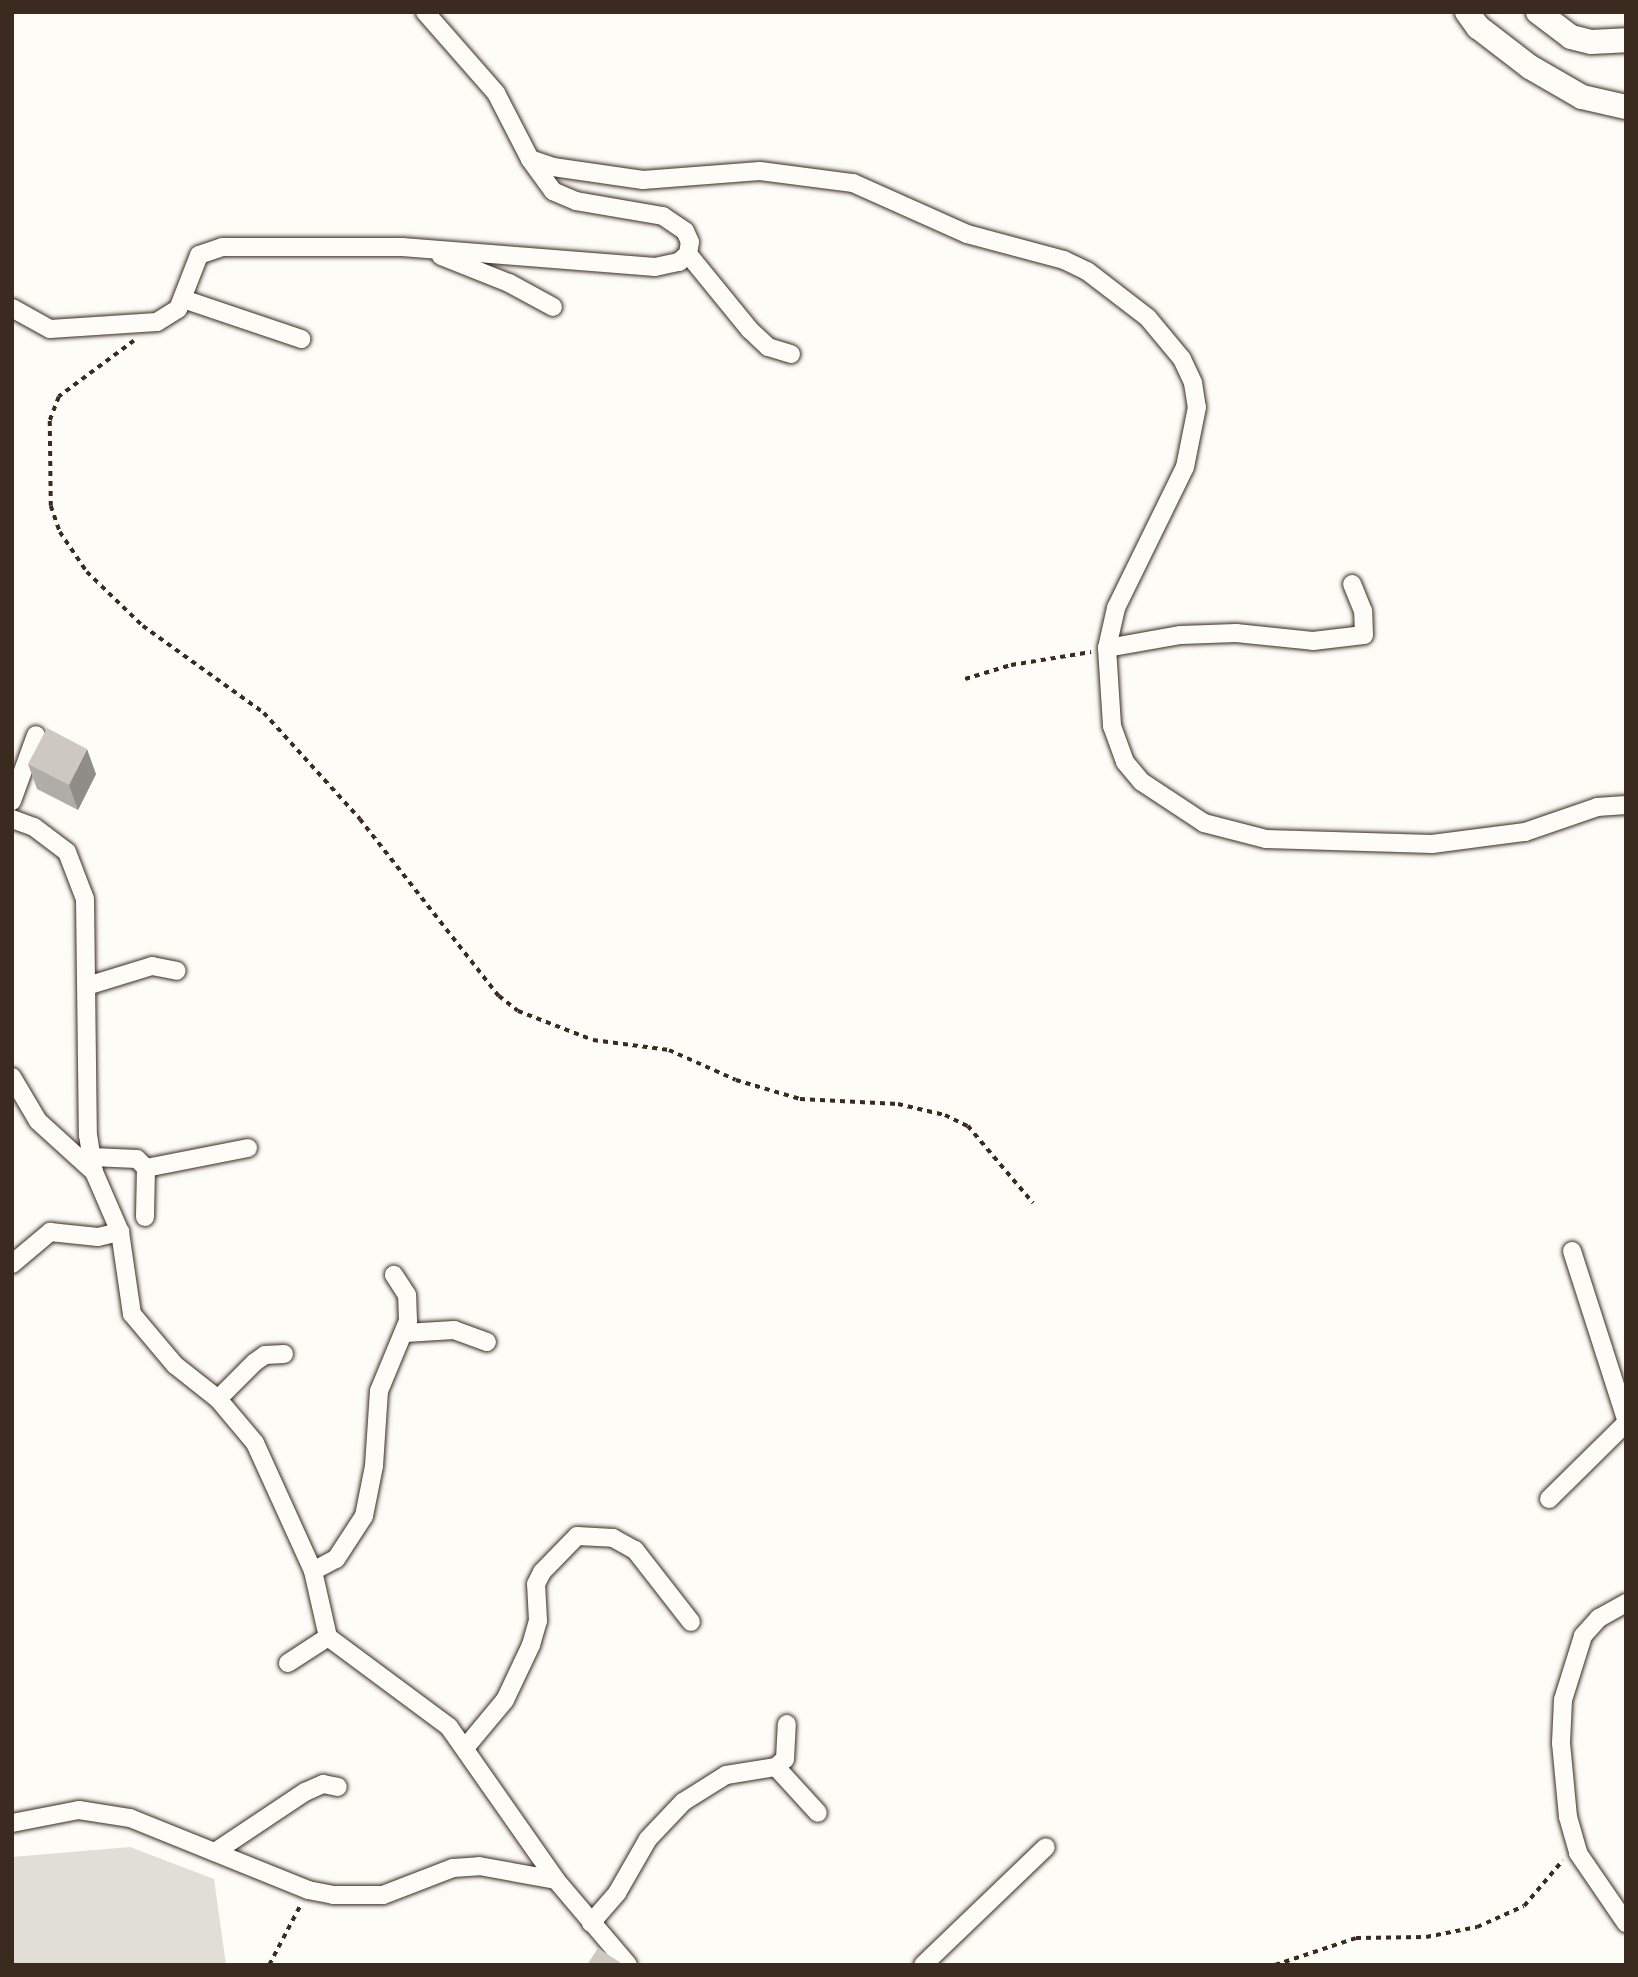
<!DOCTYPE html>
<html>
<head>
<meta charset="utf-8">
<style>
	body { margin:0 }
	#map { position:relative; width:1638px; height:1977px; overflow:hidden; background:#fdfcf7; font-family:"Indie Flower",sans-serif }
	div>[style] { position:absolute }
	.green>* { inset:0; background:#e1ded7 }
	.path>* { height:3.5px; margin-top:-1.75px; transform-origin:0; background:repeating-linear-gradient(90deg,#3b2a1e 0 5px,transparent 0 10px) }
	.roads { filter:drop-shadow(0 0 2px #3b2a1e) drop-shadow(0 0 2px #3b2a1e) }
	.street>* { height:18px; margin:-9px; padding:0 9px; transform-origin:9px; border-radius:9px; background:#fdfcf7 }
	.secondary>* { height:24px; margin:-12px; padding:0 12px; transform-origin:12px; border-radius:12px; background:#fdfcf7 }
	.wall>* { inset:0; background:#b0aca7 }
	.shaded-wall>* { inset:0; background:#908c88 }
	.building>* { inset:0; background:#cdc8c2 }
	span { translate:-50% -50%; white-space:nowrap; text-align:center; line-height:1.15; -webkit-text-stroke:7px #fdfcf7; paint-order:stroke }
	.frame { position:absolute; inset:0; border:14px solid #3b2a1e; pointer-events:none }
</style>
</head>
<body>
<div id="map">
	<div class="green">
		<i style="clip-path:polygon(130px 1847px,214px 1879px,226px 1965px,12px 1965px,12px 1857px)"></i>
	</div>
	<div class="path">
		<i style="left:134px;top:341px;width:94px;rotate:143.3deg"></i>
		<i style="left:59px;top:397px;width:26px;rotate:111deg"></i>
		<i style="left:50px;top:421px;width:85px;rotate:89.3deg"></i>
		<i style="left:51px;top:506px;width:28px;rotate:71deg"></i>
		<i style="left:60px;top:532px;width:48px;rotate:56deg"></i>
		<i style="left:87px;top:572px;width:78px;rotate:44deg"></i>
		<i style="left:143px;top:626px;width:149px;rotate:35.7deg"></i>
		<i style="left:264px;top:713px;width:143px;rotate:47.8deg"></i>
		<i style="left:360px;top:819px;width:225px;rotate:51.9deg"></i>
		<i style="left:499px;top:996px;width:24px;rotate:38deg"></i>
		<i style="left:518px;top:1011px;width:80px;rotate:21.1deg"></i>
		<i style="left:593px;top:1040px;width:77px;rotate:7.5deg"></i>
		<i style="left:669px;top:1050px;width:73px;rotate:24.1deg"></i>
		<i style="left:736px;top:1080px;width:67px;rotate:16.5deg"></i>
		<i style="left:800px;top:1099px;width:98px;rotate:2.9deg"></i>
		<i style="left:898px;top:1104px;width:48px;rotate:13.2deg"></i>
		<i style="left:945px;top:1115px;width:25px;rotate:26deg"></i>
		<i style="left:968px;top:1126px;width:101px;rotate:49.8deg"></i>
		<i style="left:965px;top:679px;width:48px;rotate:-16.9deg"></i>
		<i style="left:1011px;top:665px;width:81px;rotate:-9.2deg"></i>
		<i style="left:269px;top:1965px;width:69px;rotate:-62.3deg"></i>
		<i style="left:1275px;top:1965px;width:85px;rotate:-18.4deg"></i>
		<i style="left:1356px;top:1938px;width:70px;rotate:-0.8deg"></i>
		<i style="left:1426px;top:1937px;width:52px;rotate:-11.1deg"></i>
		<i style="left:1477px;top:1927px;width:51px;rotate:-24.1deg"></i>
		<i style="left:1524px;top:1906px;width:60px;rotate:-49.7deg"></i>
	</div>
	<div class="roads">
		<div class="street">
			<i style="left:530px;top:159px;width:24px;rotate:19deg"></i>
			<i style="left:553px;top:167px;width:91px;rotate:8.2deg"></i>
			<i style="left:643px;top:180px;width:117px;rotate:-4.4deg"></i>
			<i style="left:760px;top:171px;width:94px;rotate:7.4deg"></i>
			<i style="left:853px;top:183px;width:125px;rotate:24.1deg"></i>
			<i style="left:967px;top:234px;width:100px;rotate:15deg"></i>
			<i style="left:1064px;top:260px;width:25px;rotate:26deg"></i>
			<i style="left:1087px;top:271px;width:77px;rotate:37.6deg"></i>
			<i style="left:1148px;top:318px;width:53px;rotate:50.3deg"></i>
			<i style="left:1182px;top:359px;width:26px;rotate:65deg"></i>
			<i style="left:1193px;top:383px;width:24px;rotate:81deg"></i>
			<i style="left:1197px;top:407px;width:61px;rotate:101.3deg"></i>
			<i style="left:1185px;top:467px;width:157px;rotate:116.1deg"></i>
			<i style="left:1116px;top:608px;width:41px;rotate:102.7deg"></i>
			<i style="left:1107px;top:648px;width:78px;rotate:86.3deg"></i>
			<i style="left:1112px;top:726px;width:38px;rotate:70deg"></i>
			<i style="left:1125px;top:762px;width:26px;rotate:50deg"></i>
			<i style="left:1142px;top:782px;width:74px;rotate:33.5deg"></i>
			<i style="left:1204px;top:823px;width:64px;rotate:14.5deg"></i>
			<i style="left:1266px;top:839px;width:166px;rotate:1.7deg"></i>
			<i style="left:1432px;top:844px;width:94px;rotate:-7.4deg"></i>
			<i style="left:1525px;top:832px;width:76px;rotate:-19.1deg"></i>
			<i style="left:1597px;top:807px;width:29px;rotate:-4deg"></i>
			<i style="left:688px;top:254px;width:98px;rotate:50.8deg"></i>
			<i style="left:750px;top:330px;width:25px;rotate:43deg"></i>
			<i style="left:768px;top:347px;width:24px;rotate:17deg"></i>
			<i style="left:441px;top:256px;width:73px;rotate:21.7deg"></i>
			<i style="left:509px;top:283px;width:50px;rotate:28.6deg"></i>
			<i style="left:183px;top:299px;width:125px;rotate:18.7deg"></i>
			<i style="left:12px;top:308px;width:43px;rotate:28.9deg"></i>
			<i style="left:50px;top:329px;width:107px;rotate:-3.7deg"></i>
			<i style="left:157px;top:322px;width:25px;rotate:-32deg"></i>
			<i style="left:178px;top:309px;width:58px;rotate:-68.7deg"></i>
			<i style="left:199px;top:255px;width:24px;rotate:-19deg"></i>
			<i style="left:222px;top:247px;width:180px"></i>
			<i style="left:402px;top:247px;width:254px;rotate:4.5deg"></i>
			<i style="left:655px;top:267px;width:25px;rotate:-12deg"></i>
			<i style="left:679px;top:262px;width:12px;rotate:-42deg"></i>
			<i style="left:688px;top:254px;width:12px;rotate:-81deg"></i>
			<i style="left:690px;top:242px;width:12px;rotate:-114deg"></i>
			<i style="left:685px;top:231px;width:27px;rotate:-146deg"></i>
			<i style="left:663px;top:216px;width:88px;rotate:-170.2deg"></i>
			<i style="left:576px;top:201px;width:25px;rotate:-157deg"></i>
			<i style="left:553px;top:191px;width:39px;rotate:-126deg"></i>
			<i style="left:530px;top:159px;width:74px;rotate:-117.3deg"></i>
			<i style="left:496px;top:93px;width:108px;rotate:-131.2deg"></i>
			<i style="left:1107px;top:648px;width:75px;rotate:-10deg"></i>
			<i style="left:1181px;top:635px;width:55px;rotate:-2.1deg"></i>
			<i style="left:1236px;top:633px;width:77px;rotate:5.9deg"></i>
			<i style="left:1313px;top:641px;width:51px;rotate:-6.7deg"></i>
			<i style="left:1364px;top:635px;width:24px;rotate:-92deg"></i>
			<i style="left:1363px;top:611px;width:29px;rotate:-112deg"></i>
			<i style="left:12px;top:801px;width:70px;rotate:-70deg"></i>
			<i style="left:12px;top:819px;width:23px;rotate:20deg"></i>
			<i style="left:34px;top:827px;width:41px;rotate:37.1deg"></i>
			<i style="left:67px;top:852px;width:50px;rotate:69deg"></i>
			<i style="left:85px;top:899px;width:236px;rotate:89.3deg"></i>
			<i style="left:88px;top:1135px;width:37px;rotate:81deg"></i>
			<i style="left:94px;top:1172px;width:65px;rotate:66.6deg"></i>
			<i style="left:120px;top:1232px;width:83px;rotate:81.7deg"></i>
			<i style="left:132px;top:1314px;width:67px;rotate:49.9deg"></i>
			<i style="left:175px;top:1365px;width:55px;rotate:38.3deg"></i>
			<i style="left:218px;top:1399px;width:57px;rotate:49.9deg"></i>
			<i style="left:255px;top:1443px;width:141px;rotate:65.6deg"></i>
			<i style="left:313px;top:1571px;width:68px;rotate:77.2deg"></i>
			<i style="left:328px;top:1637px;width:151px;rotate:36.6deg"></i>
			<i style="left:449px;top:1727px;width:187px;rotate:55deg"></i>
			<i style="left:556px;top:1880px;width:111px;rotate:49.7deg"></i>
			<i style="left:87px;top:986px;width:68px;rotate:-17.1deg"></i>
			<i style="left:152px;top:966px;width:25px;rotate:11deg"></i>
			<i style="left:12px;top:1077px;width:51px;rotate:59.4deg"></i>
			<i style="left:38px;top:1121px;width:76px;rotate:42.3deg"></i>
			<i style="left:92px;top:1157px;width:45px;rotate:2.5deg"></i>
			<i style="left:137px;top:1159px;width:13px;rotate:45deg"></i>
			<i style="left:146px;top:1168px;width:49px;rotate:91.2deg"></i>
			<i style="left:146px;top:1168px;width:104px;rotate:-11.1deg"></i>
			<i style="left:1572px;top:1251px;width:176px;rotate:72.2deg"></i>
			<i style="left:12px;top:1264px;width:50px;rotate:-40.1deg"></i>
			<i style="left:50px;top:1232px;width:48px;rotate:5.9deg"></i>
			<i style="left:98px;top:1237px;width:23px;rotate:-13deg"></i>
			<i style="left:405px;top:1333px;width:49px;rotate:-3.5deg"></i>
			<i style="left:454px;top:1330px;width:35px;rotate:20deg"></i>
			<i style="left:218px;top:1399px;width:52px;rotate:-45deg"></i>
			<i style="left:255px;top:1362px;width:12px;rotate:-35deg"></i>
			<i style="left:265px;top:1355px;width:19px;rotate:-3deg"></i>
			<i style="left:1549px;top:1499px;width:108px;rotate:-44.6deg"></i>
			<i style="left:313px;top:1571px;width:26px;rotate:-28deg"></i>
			<i style="left:336px;top:1559px;width:51px;rotate:-56.9deg"></i>
			<i style="left:364px;top:1516px;width:51px;rotate:-78.7deg"></i>
			<i style="left:374px;top:1466px;width:75px;rotate:-86.2deg"></i>
			<i style="left:379px;top:1391px;width:76px;rotate:-67.5deg"></i>
			<i style="left:408px;top:1321px;width:26px;rotate:-92deg"></i>
			<i style="left:407px;top:1295px;width:24px;rotate:-123deg"></i>
			<i style="left:1626px;top:1603px;width:31px;rotate:151deg"></i>
			<i style="left:1599px;top:1618px;width:24px;rotate:132deg"></i>
			<i style="left:1583px;top:1636px;width:67px;rotate:107.4deg"></i>
			<i style="left:1563px;top:1700px;width:43px;rotate:92.7deg"></i>
			<i style="left:1561px;top:1743px;width:74px;rotate:84.6deg"></i>
			<i style="left:1568px;top:1817px;width:37px;rotate:74deg"></i>
			<i style="left:1578px;top:1853px;width:85px;rotate:55.6deg"></i>
			<i style="left:288px;top:1663px;width:48px;rotate:-33deg"></i>
			<i style="left:465px;top:1748px;width:62px;rotate:-50.2deg"></i>
			<i style="left:505px;top:1700px;width:61px;rotate:-64.7deg"></i>
			<i style="left:531px;top:1645px;width:25px;rotate:-74deg"></i>
			<i style="left:538px;top:1621px;width:37px;rotate:-93deg"></i>
			<i style="left:536px;top:1584px;width:13px;rotate:-63deg"></i>
			<i style="left:542px;top:1572px;width:50px;rotate:-45.8deg"></i>
			<i style="left:577px;top:1536px;width:36px;rotate:3deg"></i>
			<i style="left:613px;top:1538px;width:25px;rotate:29deg"></i>
			<i style="left:635px;top:1550px;width:91px;rotate:52.1deg"></i>
			<i style="left:776px;top:1767px;width:62px;rotate:47.6deg"></i>
			<i style="left:12px;top:1823px;width:68px;rotate:-11deg"></i>
			<i style="left:79px;top:1810px;width:52px;rotate:8.9deg"></i>
			<i style="left:130px;top:1818px;width:192px;rotate:22deg"></i>
			<i style="left:308px;top:1890px;width:25px;rotate:11deg"></i>
			<i style="left:333px;top:1895px;width:50px"></i>
			<i style="left:383px;top:1895px;width:75px;rotate:-21.1deg"></i>
			<i style="left:453px;top:1868px;width:26px;rotate:-4deg"></i>
			<i style="left:479px;top:1866px;width:78px;rotate:10.3deg"></i>
			<i style="left:215px;top:1852px;width:108px;rotate:-33.7deg"></i>
			<i style="left:305px;top:1792px;width:20px;rotate:-24deg"></i>
			<i style="left:323px;top:1784px;width:15px;rotate:11deg"></i>
			<i style="left:591px;top:1923px;width:40px;rotate:-49deg"></i>
			<i style="left:617px;top:1893px;width:62px;rotate:-60.1deg"></i>
			<i style="left:648px;top:1839px;width:51px;rotate:-46.6deg"></i>
			<i style="left:683px;top:1802px;width:51px;rotate:-32.1deg"></i>
			<i style="left:726px;top:1775px;width:51px;rotate:-9.1deg"></i>
			<i style="left:776px;top:1767px;width:12px;rotate:-42deg"></i>
			<i style="left:785px;top:1759px;width:35px;rotate:-87deg"></i>
			<i style="left:923px;top:1965px;width:170px;rotate:-43.8deg"></i>
		</div>
		<div class="secondary">
			<i style="left:1467px;top:12px;width:19px;rotate:54deg"></i>
			<i style="left:1478px;top:27px;width:66px;rotate:37.6deg"></i>
			<i style="left:1530px;top:67px;width:60px;rotate:30deg"></i>
			<i style="left:1582px;top:97px;width:45px;rotate:12.8deg"></i>
			<i style="left:1538px;top:12px;width:41px;rotate:37.1deg"></i>
			<i style="left:1571px;top:37px;width:21px;rotate:14deg"></i>
			<i style="left:1591px;top:42px;width:35px;rotate:-3deg"></i>
		</div>
	</div>
	<div class="wall">
		<i style="clip-path:polygon(28px 764px,96px 774px,78px 810px,37px 789px)"></i>
	</div>
	<div class="shaded-wall">
		<i style="clip-path:polygon(87px 749px,96px 774px,78px 810px,69px 785px)"></i>
	</div>
	<div class="building">
		<i style="clip-path:polygon(47px 728px,87px 749px,69px 785px,28px 764px)"></i>
		<i style="clip-path:polygon(598px 1948px,624px 1965px,587px 1965px)"></i>
	</div>
	<div class="frame"></div>
</div>
</body>
</html>
